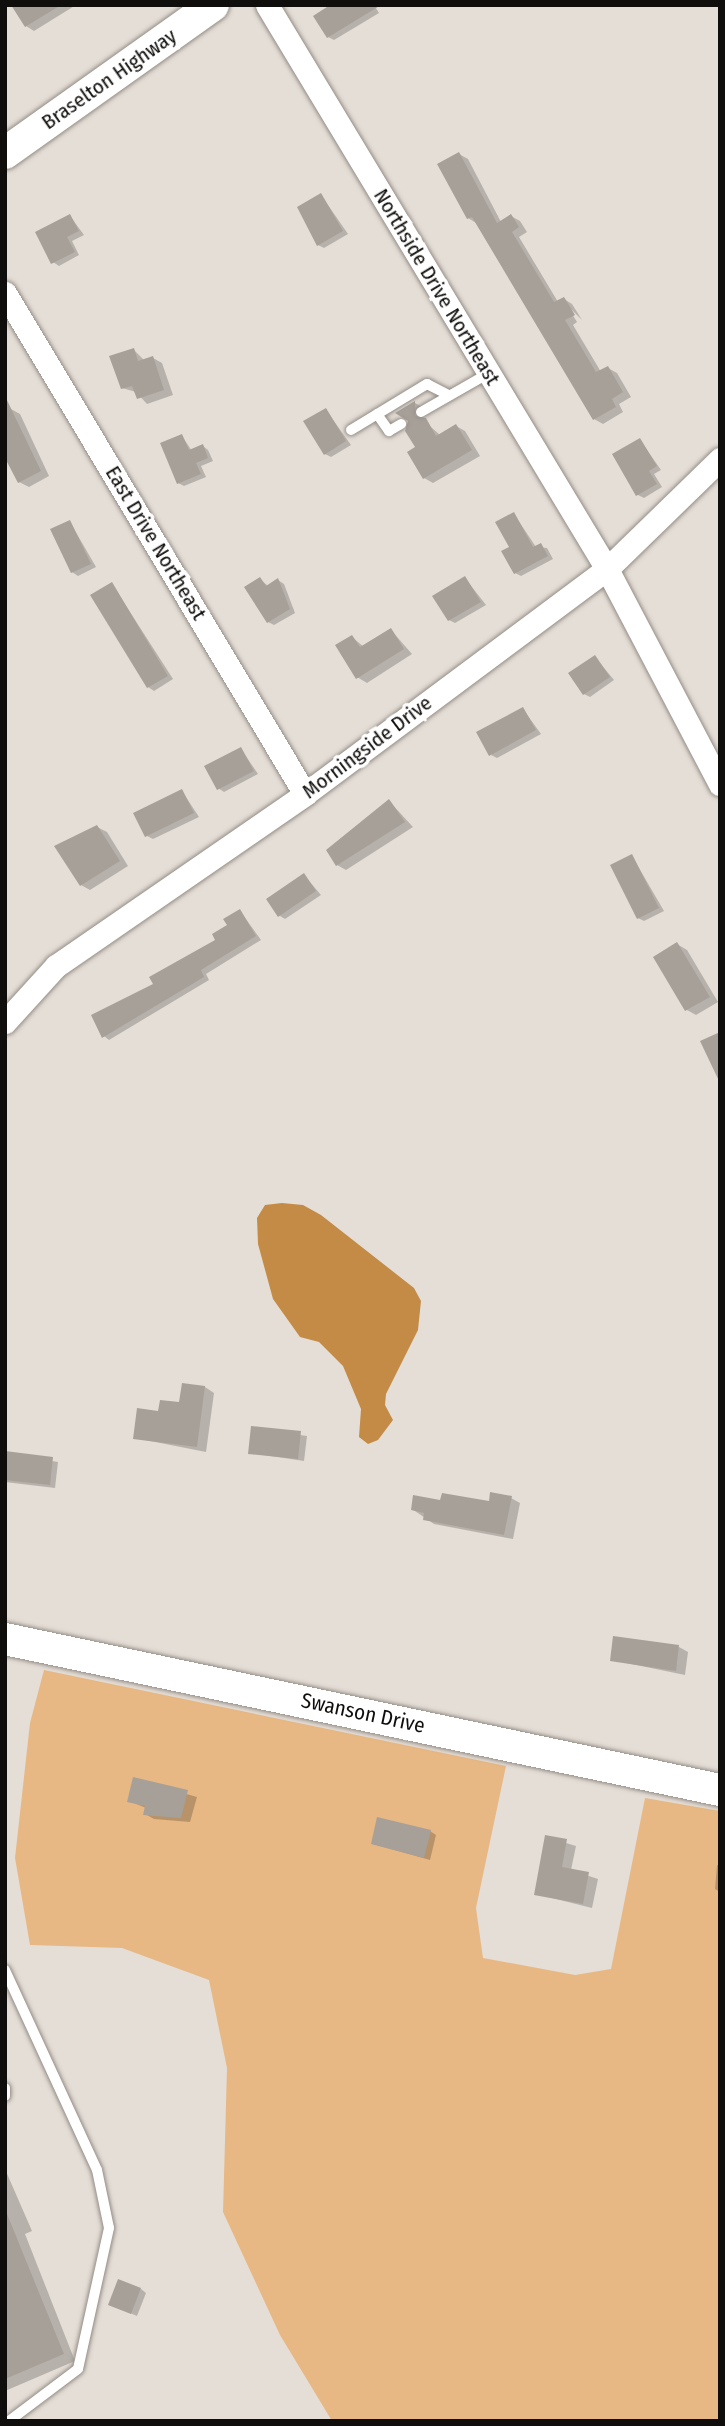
<!DOCTYPE html>
<html>
<head>
<meta charset="utf-8">
<style>
	body { margin:0 }
	#map { position:relative; width:725px; height:2426px; overflow:hidden; background:#e5ded7; font-family:"Fira Sans Condensed",sans-serif }
	div>[style] { position:absolute }
	.green>* { inset:0; background:#e7b884 }
	.water>* { inset:0; background:#c48b46 }
	.shadow>* { inset:0; background:#0003 }
	.building>* { inset:0; background:#a7a099 }
	.roads { filter:drop-shadow(0 0 2px #938c85) drop-shadow(0 0 2px #938c85) }
	.lane>* { height:10px; margin:-5px; padding:0 5px; transform-origin:5px; border-radius:5px; background:#fff }
	.street>* { height:23px; margin:-11.5px; padding:0 11.5px; transform-origin:11.5px; border-radius:11.5px; background:#fff }
	.secondary>* { height:32px; margin:-16px; padding:0 16px; transform-origin:16px; border-radius:16px; background:#fff }
	span { translate:-50% -50%; white-space:nowrap; text-align:center; line-height:1.15; -webkit-text-stroke:7px #fff; paint-order:stroke }
	.street-label { font-size:21px; color:#100e0c }
	.frame { position:absolute; inset:0; border:7px solid #100e0c; pointer-events:none }
</style>
</head>
<body>
<div id="map">
	<div class="green">
		<i style="clip-path:polygon(44px 1670px,506px 1766px,476px 1908px,483px 1958px,575px 1975px,611px 1969px,645px 1798px,720px 1811px,720px 2421px,332px 2421px,280px 2335px,223px 2212px,227px 2068px,209px 1980px,122px 1948px,30px 1945px,15px 1858px,30px 1723px)"></i>
	</div>
	<div class="water">
		<i style="clip-path:polygon(282px 1203px,303px 1205px,321px 1215px,414px 1288px,421px 1301px,418px 1330px,386px 1394px,385px 1405px,393px 1420px,378px 1440px,368px 1444px,359px 1437px,361px 1409px,343px 1366px,319px 1342px,300px 1337px,273px 1299px,258px 1244px,257px 1218px,265px 1205px)"></i>
	</div>
	<div class="shadow">
		<i style="clip-path:polygon(23px 5px,76px 5px,34px 31px,26px 26px)"></i>
		<i style="clip-path:polygon(374px 5px,379px 13px,334px 40px,328px 37px)"></i>
		<i style="clip-path:polygon(459px 154px,468px 159px,501px 222px,511px 216px,520px 221px,527px 232px,519px 237px,558px 302px,564px 299px,572px 304px,582px 320px,566px 304px,577px 322px,573px 325px,601px 372px,608px 368px,617px 373px,631px 397px,619px 404px,623px 412px,603px 424px,594px 419px,476px 223px,468px 218px)"></i>
		<i style="clip-path:polygon(321px 195px,348px 234px,324px 248px,318px 245px)"></i>
		<i style="clip-path:polygon(70px 216px,84px 235px,72px 241px,79px 255px,59px 266px,53px 262px)"></i>
		<i style="clip-path:polygon(134px 350px,145px 361px,153px 358px,162px 363px,173px 395px,147px 404px,136px 392px,122px 388px)"></i>
		<i style="clip-path:polygon(415px 403px,424px 408px,423px 420px,440px 435px,456px 426px,465px 431px,480px 456px,433px 483px,424px 478px,410px 420px)"></i>
		<i style="clip-path:polygon(11px 409px,20px 414px,49px 476px,29px 487px,19px 482px)"></i>
		<i style="clip-path:polygon(326px 410px,351px 445px,331px 457px,325px 454px)"></i>
		<i style="clip-path:polygon(182px 436px,192px 451px,203px 446px,208px 450px,213px 461px,201px 466px,206px 477px,184px 486px,178px 483px)"></i>
		<i style="clip-path:polygon(640px 440px,661px 470px,654px 474px,662px 487px,644px 498px,638px 495px)"></i>
		<i style="clip-path:polygon(514px 514px,536px 547px,547px 548px,553px 559px,521px 576px,515px 573px,511px 548px)"></i>
		<i style="clip-path:polygon(70px 522px,96px 567px,78px 576px,72px 572px)"></i>
		<i style="clip-path:polygon(465px 578px,486px 605px,455px 623px,449px 620px)"></i>
		<i style="clip-path:polygon(260px 579px,268px 586px,278px 580px,284px 584px,295px 613px,274px 625px,268px 622px)"></i>
		<i style="clip-path:polygon(112px 584px,173px 679px,154px 691px,148px 687px)"></i>
		<i style="clip-path:polygon(391px 630px,412px 654px,367px 683px,357px 677px,352px 637px,364px 647px)"></i>
		<i style="clip-path:polygon(595px 657px,614px 680px,590px 697px,584px 694px)"></i>
		<i style="clip-path:polygon(523px 709px,541px 734px,497px 758px,491px 755px)"></i>
		<i style="clip-path:polygon(241px 749px,258px 774px,224px 792px,218px 788px)"></i>
		<i style="clip-path:polygon(182px 791px,199px 817px,153px 839px,147px 836px)"></i>
		<i style="clip-path:polygon(389px 801px,413px 827px,346px 870px,337px 865px)"></i>
		<i style="clip-path:polygon(97px 827px,107px 832px,128px 866px,90px 890px,81px 885px)"></i>
		<i style="clip-path:polygon(632px 856px,664px 911px,644px 921px,638px 918px)"></i>
		<i style="clip-path:polygon(304px 875px,321px 895px,285px 919px,280px 916px)"></i>
		<i style="clip-path:polygon(240px 911px,261px 940px,206px 974px,209px 980px,109px 1040px,104px 1036px,155px 984px,218px 941px)"></i>
		<i style="clip-path:polygon(677px 944px,687px 950px,718px 1002px,696px 1015px,687px 1010px)"></i>
		<i style="clip-path:polygon(205px 1387px,214px 1393px,206px 1452px,135px 1438px,159px 1413px)"></i>
		<i style="clip-path:polygon(252px 1428px,307px 1436px,304px 1461px,250px 1453px)"></i>
		<i style="clip-path:polygon(5px 1453px,58px 1462px,55px 1488px,5px 1482px)"></i>
		<i style="clip-path:polygon(511px 1498px,520px 1503px,513px 1539px,434px 1524px,412px 1509px,442px 1502px,490px 1503px)"></i>
		<i style="clip-path:polygon(679px 1647px,688px 1652px,685px 1675px,612px 1660px)"></i>
		<i style="clip-path:polygon(134px 1779px,197px 1797px,190px 1822px,154px 1819px,145px 1814px,146px 1808px,129px 1801px)"></i>
		<i style="clip-path:polygon(430px 1831px,436px 1835px,430px 1860px,373px 1844px)"></i>
		<i style="clip-path:polygon(546px 1837px,576px 1846px,571px 1870px,598px 1879px,592px 1908px,536px 1894px)"></i>
		<i style="clip-path:polygon(717px 1865px,720px 1866px,720px 1892px,715px 1889px)"></i>
		<i style="clip-path:polygon(5px 2169px,32px 2231px,25px 2234px,75px 2361px,5px 2391px)"></i>
		<i style="clip-path:polygon(141px 2289px,146px 2293px,137px 2316px,116px 2307px)"></i>
	</div>
	<div class="building">
		<i style="clip-path:polygon(11px 5px,61px 5px,25px 27px)"></i>
		<i style="clip-path:polygon(330px 5px,381px 5px,327px 38px,313px 16px)"></i>
		<i style="clip-path:polygon(459px 152px,497px 223px,511px 214px,519px 227px,512px 232px,554px 302px,564px 297px,575px 315px,565px 320px,596px 372px,608px 366px,623px 392px,612px 399px,616px 407px,593px 420px,472px 217px,467px 219px,437px 164px)"></i>
		<i style="clip-path:polygon(321px 193px,343px 231px,317px 246px,297px 207px)"></i>
		<i style="clip-path:polygon(70px 214px,79px 231px,67px 237px,75px 252px,51px 264px,35px 232px)"></i>
		<i style="clip-path:polygon(134px 348px,138px 361px,153px 356px,164px 390px,137px 399px,132px 386px,121px 389px,109px 356px)"></i>
		<i style="clip-path:polygon(5px 396px,41px 471px,18px 483px,5px 458px)"></i>
		<i style="clip-path:polygon(415px 401px,415px 416px,426px 418px,436px 436px,456px 424px,472px 450px,423px 479px,407px 452px,415px 447px,405px 431px,408px 421px,395px 413px)"></i>
		<i style="clip-path:polygon(326px 408px,346px 441px,324px 455px,303px 421px)"></i>
		<i style="clip-path:polygon(182px 434px,189px 450px,203px 444px,208px 458px,196px 463px,201px 474px,177px 484px,160px 443px)"></i>
		<i style="clip-path:polygon(640px 438px,657px 466px,649px 471px,657px 484px,636px 496px,612px 454px)"></i>
		<i style="clip-path:polygon(514px 512px,533px 547px,541px 543px,548px 556px,514px 574px,501px 551px,509px 547px,495px 522px)"></i>
		<i style="clip-path:polygon(70px 520px,91px 564px,71px 573px,50px 529px)"></i>
		<i style="clip-path:polygon(465px 576px,481px 602px,448px 621px,432px 596px)"></i>
		<i style="clip-path:polygon(260px 577px,266px 586px,278px 578px,290px 609px,267px 623px,244px 587px)"></i>
		<i style="clip-path:polygon(112px 582px,168px 676px,147px 688px,90px 595px)"></i>
		<i style="clip-path:polygon(391px 628px,404px 649px,356px 679px,335px 645px,352px 635px,360px 647px)"></i>
		<i style="clip-path:polygon(595px 655px,610px 677px,583px 695px,568px 673px)"></i>
		<i style="clip-path:polygon(523px 707px,536px 730px,489px 756px,476px 732px)"></i>
		<i style="clip-path:polygon(241px 747px,254px 771px,217px 790px,204px 766px)"></i>
		<i style="clip-path:polygon(182px 789px,194px 813px,145px 837px,133px 813px)"></i>
		<i style="clip-path:polygon(389px 799px,405px 822px,336px 866px,326px 850px)"></i>
		<i style="clip-path:polygon(97px 825px,120px 861px,80px 886px,54px 846px)"></i>
		<i style="clip-path:polygon(632px 854px,659px 908px,637px 919px,610px 865px)"></i>
		<i style="clip-path:polygon(304px 873px,316px 891px,278px 917px,266px 899px)"></i>
		<i style="clip-path:polygon(240px 909px,256px 936px,201px 970px,204px 977px,102px 1038px,91px 1015px,153px 984px,149px 977px,215px 940px,212px 934px,227px 925px,223px 919px)"></i>
		<i style="clip-path:polygon(677px 942px,710px 997px,685px 1011px,653px 957px)"></i>
		<i style="clip-path:polygon(720px 1032px,720px 1083px,700px 1041px)"></i>
		<i style="clip-path:polygon(182px 1383px,205px 1386px,197px 1447px,133px 1439px,137px 1408px,158px 1411px,160px 1400px,179px 1402px)"></i>
		<i style="clip-path:polygon(251px 1426px,301px 1431px,298px 1459px,248px 1454px)"></i>
		<i style="clip-path:polygon(5px 1451px,53px 1457px,50px 1485px,5px 1480px)"></i>
		<i style="clip-path:polygon(490px 1492px,512px 1496px,504px 1535px,423px 1520px,424px 1513px,411px 1510px,413px 1495px,440px 1500px,442px 1493px,489px 1501px)"></i>
		<i style="clip-path:polygon(613px 1636px,679px 1645px,676px 1671px,610px 1661px)"></i>
		<i style="clip-path:polygon(133px 1777px,188px 1790px,181px 1818px,143px 1815px,145px 1806px,127px 1802px)"></i>
		<i style="clip-path:polygon(377px 1817px,431px 1830px,424px 1858px,371px 1844px)"></i>
		<i style="clip-path:polygon(545px 1835px,567px 1839px,562px 1867px,589px 1872px,583px 1904px,534px 1895px)"></i>
		<i style="clip-path:polygon(5px 2209px,64px 2354px,5px 2379px)"></i>
		<i style="clip-path:polygon(118px 2279px,141px 2288px,131px 2314px,108px 2305px)"></i>
	</div>
	<div class="roads">
		<div class="lane">
			<i style="left:421px;top:412px;width:78px;rotate:-29.8deg"></i>
			<i style="left:377px;top:414px;width:21px;rotate:55deg"></i>
			<i style="left:389px;top:431px;width:14px;rotate:-30deg"></i>
			<i style="left:351px;top:430px;width:89px;rotate:-31.2deg"></i>
			<i style="left:427px;top:384px;width:25px;rotate:27deg"></i>
			<i style="left:5px;top:1970px;width:220px;rotate:65.3deg"></i>
			<i style="left:97px;top:2170px;width:59px;rotate:78.3deg"></i>
			<i style="left:109px;top:2228px;width:144px;rotate:102.4deg"></i>
			<i style="left:78px;top:2369px;width:86px;rotate:143deg"></i>
			<i style="left:5px;top:2088px;width:8px;rotate:90deg"></i>
		</div>
		<div class="street">
			<i style="left:267px;top:5px;width:659px;rotate:58.92deg"></i>
			<i style="left:607px;top:569px;width:243px;rotate:62.3deg"></i>
			<i style="left:5px;top:293px;width:584px;rotate:59.09deg"></i>
			<i style="left:5px;top:1022px;width:76px;rotate:-47.7deg"></i>
			<i style="left:56px;top:966px;width:303px;rotate:-34.6deg"></i>
			<i style="left:305px;top:794px;width:377px;rotate:-36.7deg"></i>
			<i style="left:607px;top:569px;width:158px;rotate:-44.2deg"></i>
		</div>
		<div class="secondary">
			<i style="left:5px;top:153px;width:255px;rotate:-35.4deg"></i>
			<i style="left:5px;top:1639px;width:731px;rotate:11.93deg"></i>
		</div>
	</div>
	<div class="street-label">
		<span style="left:109px;top:79px;rotate:-35deg">Braselton Highway</span>
		<span style="left:437px;top:287px;rotate:59deg">Northside Drive Northeast</span>
		<span style="left:156px;top:543px;rotate:59deg">East Drive Northeast</span>
		<span style="left:367px;top:747px;rotate:-37deg">Morningside Drive</span>
		<span style="left:363px;top:1713px;rotate:12deg">Swanson Drive</span>
	</div>
	<div class="frame"></div>
</div>
</body>
</html>
